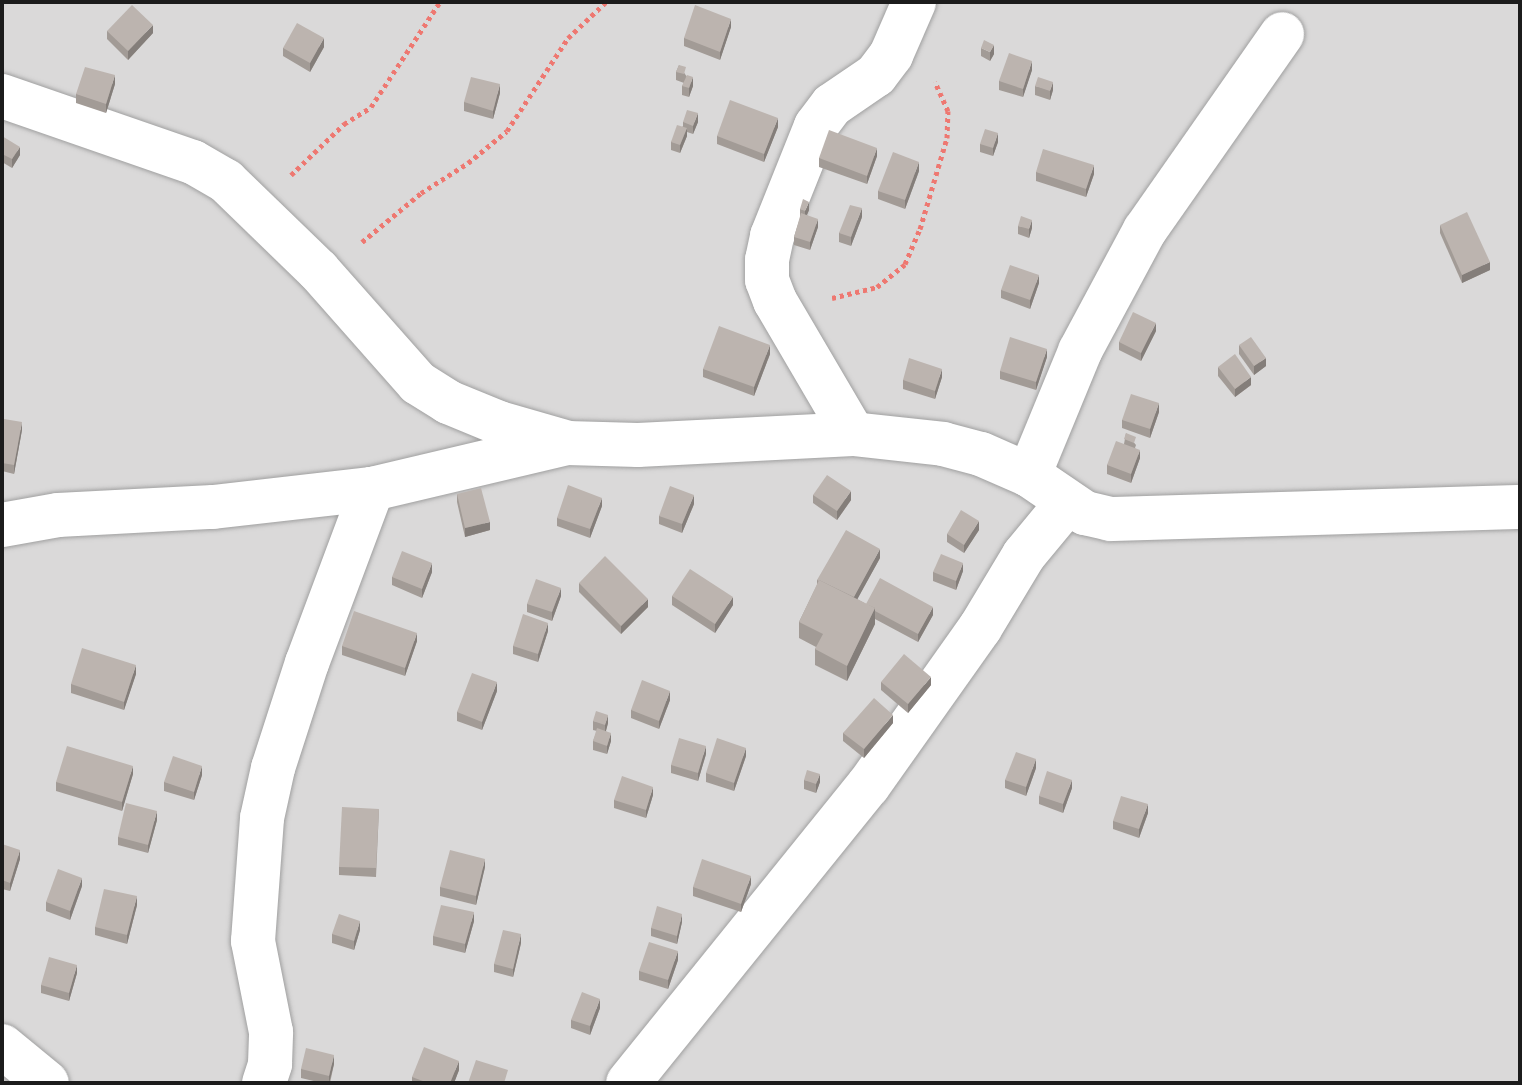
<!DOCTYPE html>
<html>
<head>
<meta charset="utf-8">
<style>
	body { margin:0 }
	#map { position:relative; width:1522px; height:1085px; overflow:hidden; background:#ece8e2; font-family:"PT Sans",sans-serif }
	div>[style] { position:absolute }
	.residential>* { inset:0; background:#dad9d9 }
	.path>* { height:5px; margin-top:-2.5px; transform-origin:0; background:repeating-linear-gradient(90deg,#ee7871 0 4px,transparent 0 8px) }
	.roads { filter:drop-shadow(0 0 2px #a0a0a0) drop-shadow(0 0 2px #a0a0a0) }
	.minor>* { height:44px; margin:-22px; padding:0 22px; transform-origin:22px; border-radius:22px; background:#fff }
	.wall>* { inset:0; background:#a29b96 }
	.shaded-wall>* { inset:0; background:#847e7a }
	.building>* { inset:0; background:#bcb4af }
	span { translate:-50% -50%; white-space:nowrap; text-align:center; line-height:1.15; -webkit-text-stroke:8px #fff; paint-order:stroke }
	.frame { position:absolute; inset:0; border:4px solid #1c1c1c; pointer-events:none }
</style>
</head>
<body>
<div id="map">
	<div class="residential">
		<i style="clip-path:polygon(2px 2px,1520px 2px,1520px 1083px,2px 1083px)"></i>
	</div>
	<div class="path">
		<i style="left:291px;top:175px;width:74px;rotate:-43.9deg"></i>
		<i style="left:344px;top:124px;width:32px;rotate:-32deg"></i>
		<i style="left:371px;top:107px;width:126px;rotate:-56.7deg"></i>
		<i style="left:362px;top:242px;width:77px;rotate:-39.7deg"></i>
		<i style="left:421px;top:193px;width:56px;rotate:-32.6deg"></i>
		<i style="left:468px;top:163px;width:50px;rotate:-39.4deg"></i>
		<i style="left:507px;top:131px;width:111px;rotate:-56.7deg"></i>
		<i style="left:568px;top:38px;width:52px;rotate:-43.5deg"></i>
		<i style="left:832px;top:298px;width:46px;rotate:-13.7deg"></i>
		<i style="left:877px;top:287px;width:36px;rotate:-39deg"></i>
		<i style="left:905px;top:264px;width:38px;rotate:-67deg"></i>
		<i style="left:920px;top:229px;width:95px;rotate:-73.5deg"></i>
		<i style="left:947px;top:138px;width:27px;rotate:-88deg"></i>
		<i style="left:948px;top:111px;width:32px;rotate:-114deg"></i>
	</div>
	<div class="roads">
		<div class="minor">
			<i style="left:2px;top:96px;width:202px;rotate:19.1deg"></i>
			<i style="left:193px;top:162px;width:38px;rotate:30deg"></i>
			<i style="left:226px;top:181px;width:128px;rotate:44.1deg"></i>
			<i style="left:318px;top:270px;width:151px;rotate:48.5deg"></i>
			<i style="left:418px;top:383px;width:36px;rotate:32deg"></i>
			<i style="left:448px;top:402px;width:55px;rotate:22.4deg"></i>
			<i style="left:499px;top:423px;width:69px;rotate:16.1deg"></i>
			<i style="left:853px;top:434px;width:154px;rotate:-120.4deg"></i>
			<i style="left:775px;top:301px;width:22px;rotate:-111deg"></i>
			<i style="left:767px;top:280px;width:20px;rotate:-90deg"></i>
			<i style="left:767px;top:260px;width:25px;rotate:-78deg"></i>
			<i style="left:772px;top:236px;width:118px;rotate:-68.2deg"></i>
			<i style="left:816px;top:126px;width:26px;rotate:-53deg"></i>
			<i style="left:832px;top:105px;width:53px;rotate:-34.3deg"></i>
			<i style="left:876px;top:75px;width:25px;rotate:-53deg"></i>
			<i style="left:891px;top:55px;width:58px;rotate:-66.5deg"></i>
			<i style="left:1029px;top:475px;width:134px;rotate:-67.6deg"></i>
			<i style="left:1080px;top:351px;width:137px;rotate:-61.8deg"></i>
			<i style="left:1145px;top:230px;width:239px;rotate:-55deg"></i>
			<i style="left:2px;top:525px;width:57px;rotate:-10.1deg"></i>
			<i style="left:58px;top:515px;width:155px;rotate:-3deg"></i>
			<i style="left:213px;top:507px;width:160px;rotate:-6.5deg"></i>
			<i style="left:372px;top:489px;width:200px;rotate:-13.3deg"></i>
			<i style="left:567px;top:443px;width:71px;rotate:1.6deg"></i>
			<i style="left:638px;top:445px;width:215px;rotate:-2.9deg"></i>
			<i style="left:853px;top:434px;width:91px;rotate:6.3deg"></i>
			<i style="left:943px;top:444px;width:39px;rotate:15deg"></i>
			<i style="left:981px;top:454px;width:52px;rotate:23.6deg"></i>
			<i style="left:1029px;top:475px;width:68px;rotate:34.2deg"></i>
			<i style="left:1085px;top:513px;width:26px;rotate:13deg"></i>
			<i style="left:1110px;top:519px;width:410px;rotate:-1.7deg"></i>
			<i style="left:2px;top:1046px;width:58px;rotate:39.4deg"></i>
			<i style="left:264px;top:1083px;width:20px;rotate:-72deg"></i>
			<i style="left:270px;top:1064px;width:32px;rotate:-88deg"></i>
			<i style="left:271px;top:1032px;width:93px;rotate:-101.2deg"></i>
			<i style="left:253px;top:941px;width:123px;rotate:-85.8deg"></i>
			<i style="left:262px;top:818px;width:51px;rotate:-77.6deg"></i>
			<i style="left:273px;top:768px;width:110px;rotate:-72.1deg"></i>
			<i style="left:307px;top:663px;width:186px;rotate:-69.5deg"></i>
			<i style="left:628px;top:1083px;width:382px;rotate:-51.1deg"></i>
			<i style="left:868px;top:786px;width:194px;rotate:-54.7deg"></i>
			<i style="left:980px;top:628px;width:85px;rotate:-58.9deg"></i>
			<i style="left:1024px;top:555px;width:67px;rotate:-50.4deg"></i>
		</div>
	</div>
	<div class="wall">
		<i style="clip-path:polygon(731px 27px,720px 60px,684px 46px,684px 38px)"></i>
		<i style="clip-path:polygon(107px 31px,153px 33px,128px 60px,107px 39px)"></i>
		<i style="clip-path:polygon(324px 47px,310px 72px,283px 56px,283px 48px)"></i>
		<i style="clip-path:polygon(981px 48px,994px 54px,990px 61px,981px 56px)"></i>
		<i style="clip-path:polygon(679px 65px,693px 86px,689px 97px,682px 95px,682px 86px,684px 83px,676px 80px,676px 72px)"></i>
		<i style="clip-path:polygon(1032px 70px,1023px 97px,999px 90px,999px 81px)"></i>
		<i style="clip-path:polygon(115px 84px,106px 113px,76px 103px,76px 94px)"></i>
		<i style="clip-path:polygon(1035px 86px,1053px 90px,1050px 100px,1035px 95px)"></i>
		<i style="clip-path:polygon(500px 93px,493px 119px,464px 111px,464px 102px)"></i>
		<i style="clip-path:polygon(683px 122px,698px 122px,693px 134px,687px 132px,687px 136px,680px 153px,671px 150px,671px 142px,683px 126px)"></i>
		<i style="clip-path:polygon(778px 127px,764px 162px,717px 144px,717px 136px)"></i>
		<i style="clip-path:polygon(2px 136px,20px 155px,12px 168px,2px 162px)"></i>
		<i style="clip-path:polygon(998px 142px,993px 156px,980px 152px,980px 144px)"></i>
		<i style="clip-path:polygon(877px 156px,867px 184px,819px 167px,819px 158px)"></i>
		<i style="clip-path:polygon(919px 171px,905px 209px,878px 199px,878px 191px)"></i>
		<i style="clip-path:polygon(1036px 172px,1094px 174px,1086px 197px,1036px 181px)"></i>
		<i style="clip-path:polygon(800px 209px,809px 210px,807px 215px,818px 227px,810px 250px,794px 245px,794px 237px,800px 218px)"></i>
		<i style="clip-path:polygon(862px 217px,851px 246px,839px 242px,839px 233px)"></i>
		<i style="clip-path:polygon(1440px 225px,1490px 270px,1462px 283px,1440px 233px)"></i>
		<i style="clip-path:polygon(1018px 226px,1032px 228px,1029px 238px,1018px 234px)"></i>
		<i style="clip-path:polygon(1039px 283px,1030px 309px,1001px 298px,1001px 290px)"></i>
		<i style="clip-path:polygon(1156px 331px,1141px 361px,1119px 350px,1119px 342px)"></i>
		<i style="clip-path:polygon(1239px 345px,1266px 366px,1254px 375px,1239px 354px)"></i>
		<i style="clip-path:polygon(770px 354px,754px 396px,703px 377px,703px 369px)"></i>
		<i style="clip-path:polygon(1047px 357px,1036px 390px,1000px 379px,1000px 371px)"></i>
		<i style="clip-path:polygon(1218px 367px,1251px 385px,1235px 397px,1218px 376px)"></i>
		<i style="clip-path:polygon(942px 377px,935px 399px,903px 389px,903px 380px)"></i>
		<i style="clip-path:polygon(1159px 412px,1150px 438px,1122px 428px,1122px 420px)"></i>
		<i style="clip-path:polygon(2px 430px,22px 430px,14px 474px,2px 471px)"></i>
		<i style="clip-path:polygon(1126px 433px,1136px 445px,1135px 448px,1140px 458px,1131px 483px,1107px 474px,1107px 465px,1124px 444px)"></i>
		<i style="clip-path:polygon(457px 494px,490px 530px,465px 537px,457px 502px)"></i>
		<i style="clip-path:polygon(813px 495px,851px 500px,837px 520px,813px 503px)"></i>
		<i style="clip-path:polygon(694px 504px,682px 533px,659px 524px,659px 516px)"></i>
		<i style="clip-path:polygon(602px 506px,590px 538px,557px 526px,557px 518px)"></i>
		<i style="clip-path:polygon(979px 530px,964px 553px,947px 542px,947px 534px)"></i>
		<i style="clip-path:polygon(880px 558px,857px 599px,866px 604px,933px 615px,918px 642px,875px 619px,875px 624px,847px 681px,815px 665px,815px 649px,816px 647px,799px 638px,799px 622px,817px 585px,817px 580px)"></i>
		<i style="clip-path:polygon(963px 571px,956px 590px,933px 581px,933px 572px)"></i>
		<i style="clip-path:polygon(432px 572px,422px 598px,392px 585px,392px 577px)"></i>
		<i style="clip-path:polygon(579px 583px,648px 607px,621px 634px,579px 592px)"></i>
		<i style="clip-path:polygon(561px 596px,552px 621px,527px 612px,527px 604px)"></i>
		<i style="clip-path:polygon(672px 596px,733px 605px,715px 633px,672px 605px)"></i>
		<i style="clip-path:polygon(548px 631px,538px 662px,513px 654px,513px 646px)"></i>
		<i style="clip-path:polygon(417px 641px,405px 676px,342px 655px,342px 646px)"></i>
		<i style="clip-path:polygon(136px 674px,124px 710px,71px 693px,71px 684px)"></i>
		<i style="clip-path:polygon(881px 682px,931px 685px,908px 713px,881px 690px)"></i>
		<i style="clip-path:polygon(497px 691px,482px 730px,457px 721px,457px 712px)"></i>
		<i style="clip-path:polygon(670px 700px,659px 729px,631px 718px,631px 710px)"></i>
		<i style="clip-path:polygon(593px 721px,608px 723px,606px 731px,611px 741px,607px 754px,593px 750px,593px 741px,597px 731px,593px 730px)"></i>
		<i style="clip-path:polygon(893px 723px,864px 758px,843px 741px,843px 733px)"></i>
		<i style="clip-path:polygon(706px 754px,698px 781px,671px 773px,671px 765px)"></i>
		<i style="clip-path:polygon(746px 756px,734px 791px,706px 782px,706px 773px)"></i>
		<i style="clip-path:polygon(1036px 768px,1026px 796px,1005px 788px,1005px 780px)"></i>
		<i style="clip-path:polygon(133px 774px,122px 811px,56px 791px,56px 782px)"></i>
		<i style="clip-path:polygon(202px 775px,194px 800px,164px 791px,164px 782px)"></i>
		<i style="clip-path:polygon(804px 780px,820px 782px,816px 793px,804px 789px)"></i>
		<i style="clip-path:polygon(1072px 788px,1063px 813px,1039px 804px,1039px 796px)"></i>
		<i style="clip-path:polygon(653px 795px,646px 818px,614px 808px,614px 800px)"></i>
		<i style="clip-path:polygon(379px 809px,376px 877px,339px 875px,339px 867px)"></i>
		<i style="clip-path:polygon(1148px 813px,1139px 838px,1113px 829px,1113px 821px)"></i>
		<i style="clip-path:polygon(157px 820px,148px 853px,118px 845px,118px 837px)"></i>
		<i style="clip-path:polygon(2px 844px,20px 859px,10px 891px,2px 889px)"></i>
		<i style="clip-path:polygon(485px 867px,476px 905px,440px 896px,440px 887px)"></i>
		<i style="clip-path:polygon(751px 884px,741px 912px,693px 896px,693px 887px)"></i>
		<i style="clip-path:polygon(82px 886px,70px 920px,46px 911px,46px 902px)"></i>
		<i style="clip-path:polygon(137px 905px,127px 944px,95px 935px,95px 927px)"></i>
		<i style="clip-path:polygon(474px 921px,465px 953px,433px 945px,433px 936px)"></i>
		<i style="clip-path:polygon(682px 922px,677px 944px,651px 936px,651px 928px)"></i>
		<i style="clip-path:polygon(360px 930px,354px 950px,332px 943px,332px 934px)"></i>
		<i style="clip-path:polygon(521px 943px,513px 977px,494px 972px,494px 964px)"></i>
		<i style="clip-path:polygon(678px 960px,668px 989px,639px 980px,639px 971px)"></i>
		<i style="clip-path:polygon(77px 973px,69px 1001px,41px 993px,41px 985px)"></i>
		<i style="clip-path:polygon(600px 1008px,590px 1035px,571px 1028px,571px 1020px)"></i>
		<i style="clip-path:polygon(334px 1064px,330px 1083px,322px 1083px,301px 1078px,301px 1069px)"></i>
		<i style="clip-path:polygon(459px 1070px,454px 1083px,412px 1083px,412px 1077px)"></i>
	</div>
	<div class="shaded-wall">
		<i style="clip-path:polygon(731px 19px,731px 27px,720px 60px,720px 52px)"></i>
		<i style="clip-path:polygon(153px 25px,153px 33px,128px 60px,128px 51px)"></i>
		<i style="clip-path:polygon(324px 38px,324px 47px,310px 72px,310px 63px)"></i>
		<i style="clip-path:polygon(994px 45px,994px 54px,990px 61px,990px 52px)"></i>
		<i style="clip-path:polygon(1032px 61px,1032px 70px,1023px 97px,1023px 89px)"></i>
		<i style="clip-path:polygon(115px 75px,115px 84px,106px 113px,106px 104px)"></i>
		<i style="clip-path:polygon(693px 77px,693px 86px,689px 97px,689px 88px)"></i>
		<i style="clip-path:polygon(1053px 82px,1053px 90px,1050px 100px,1050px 91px)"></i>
		<i style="clip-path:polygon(500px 84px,500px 93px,493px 119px,493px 111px)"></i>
		<i style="clip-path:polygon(698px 113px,698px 122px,693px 134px,693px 126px)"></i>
		<i style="clip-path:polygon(778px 118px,778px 127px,764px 162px,764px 154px)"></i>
		<i style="clip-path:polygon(687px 128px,687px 136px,680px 153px,680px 145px)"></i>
		<i style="clip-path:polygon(998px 133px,998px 142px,993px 156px,993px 148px)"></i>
		<i style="clip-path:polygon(20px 147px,20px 155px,12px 168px,12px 159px)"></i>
		<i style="clip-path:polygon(877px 148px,877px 156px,867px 184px,867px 176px)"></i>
		<i style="clip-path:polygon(919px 162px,919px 171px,905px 209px,905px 200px)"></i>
		<i style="clip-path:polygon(1094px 165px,1094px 174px,1086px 197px,1086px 189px)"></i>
		<i style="clip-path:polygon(809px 202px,809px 210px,805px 219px,805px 211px)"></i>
		<i style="clip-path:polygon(862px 208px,862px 217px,851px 246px,851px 237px)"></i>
		<i style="clip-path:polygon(818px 219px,818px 227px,810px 250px,810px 242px)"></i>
		<i style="clip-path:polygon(1032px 220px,1032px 228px,1029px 238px,1029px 229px)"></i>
		<i style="clip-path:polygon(1490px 262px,1490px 270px,1462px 283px,1462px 275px)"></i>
		<i style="clip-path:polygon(1039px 275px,1039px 283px,1030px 309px,1030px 300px)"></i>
		<i style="clip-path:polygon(1156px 323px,1156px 331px,1141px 361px,1141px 353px)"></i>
		<i style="clip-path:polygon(770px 345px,770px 354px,754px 396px,754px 387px)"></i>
		<i style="clip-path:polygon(1047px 349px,1047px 357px,1036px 390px,1036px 382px)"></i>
		<i style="clip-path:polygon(1266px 358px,1266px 366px,1254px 375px,1254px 366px)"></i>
		<i style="clip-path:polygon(942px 369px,942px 377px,935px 399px,935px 391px)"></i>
		<i style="clip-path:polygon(1251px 377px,1251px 385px,1235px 397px,1235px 389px)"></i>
		<i style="clip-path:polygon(1159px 403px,1159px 412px,1150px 438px,1150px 429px)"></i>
		<i style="clip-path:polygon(22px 422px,22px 430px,14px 474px,14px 465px)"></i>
		<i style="clip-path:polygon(1140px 450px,1140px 458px,1131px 483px,1131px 474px)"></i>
		<i style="clip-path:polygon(851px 491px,851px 500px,837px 520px,837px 511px)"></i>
		<i style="clip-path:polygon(694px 495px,694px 504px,682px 533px,682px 524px)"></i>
		<i style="clip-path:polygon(602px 498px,602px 506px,590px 538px,590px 529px)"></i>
		<i style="clip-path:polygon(979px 521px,979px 530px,964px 553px,964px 545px)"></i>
		<i style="clip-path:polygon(490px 522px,490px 530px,465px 537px,465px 528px)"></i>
		<i style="clip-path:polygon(880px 549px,880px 558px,852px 609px,852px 600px)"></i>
		<i style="clip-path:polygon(432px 563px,432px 572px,422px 598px,422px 589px)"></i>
		<i style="clip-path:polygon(963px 563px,963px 571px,956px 590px,956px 581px)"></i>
		<i style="clip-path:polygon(561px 588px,561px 596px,552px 621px,552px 612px)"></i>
		<i style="clip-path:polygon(733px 597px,733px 605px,715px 633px,715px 624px)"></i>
		<i style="clip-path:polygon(648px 599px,648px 607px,621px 634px,621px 626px)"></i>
		<i style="clip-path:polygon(933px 607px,933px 615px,918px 642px,918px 634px)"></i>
		<i style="clip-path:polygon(875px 608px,875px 624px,847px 681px,847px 666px)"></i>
		<i style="clip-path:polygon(548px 623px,548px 631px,538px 662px,538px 654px)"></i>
		<i style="clip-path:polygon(417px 633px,417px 641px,405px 676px,405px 668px)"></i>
		<i style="clip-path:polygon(136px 665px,136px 674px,124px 710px,124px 702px)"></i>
		<i style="clip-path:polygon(931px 677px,931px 685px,908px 713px,908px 704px)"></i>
		<i style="clip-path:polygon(497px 682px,497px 691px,482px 730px,482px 722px)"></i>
		<i style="clip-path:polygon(670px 691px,670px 700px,659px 729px,659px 721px)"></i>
		<i style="clip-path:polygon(608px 715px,608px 723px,605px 734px,605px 725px)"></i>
		<i style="clip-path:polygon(893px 715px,893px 723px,864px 758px,864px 749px)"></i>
		<i style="clip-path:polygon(611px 733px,611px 741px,607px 754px,607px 746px)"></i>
		<i style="clip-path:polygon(706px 746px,706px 754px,698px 781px,698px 773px)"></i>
		<i style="clip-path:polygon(746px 748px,746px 756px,734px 791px,734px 783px)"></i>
		<i style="clip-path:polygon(1036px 759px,1036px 768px,1026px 796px,1026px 787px)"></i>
		<i style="clip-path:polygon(133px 766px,133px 774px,122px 811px,122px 802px)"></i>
		<i style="clip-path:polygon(202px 766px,202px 775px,194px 800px,194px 792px)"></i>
		<i style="clip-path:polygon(820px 774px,820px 782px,816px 793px,816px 784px)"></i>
		<i style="clip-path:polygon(1072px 780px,1072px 788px,1063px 813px,1063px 804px)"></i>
		<i style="clip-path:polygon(653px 787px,653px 795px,646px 818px,646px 810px)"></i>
		<i style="clip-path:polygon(1148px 804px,1148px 813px,1139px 838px,1139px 829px)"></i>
		<i style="clip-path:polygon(157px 811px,157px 820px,148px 853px,148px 845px)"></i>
		<i style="clip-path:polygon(20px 850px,20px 859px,10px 891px,10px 883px)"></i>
		<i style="clip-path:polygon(485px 859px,485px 867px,476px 905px,476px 896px)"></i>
		<i style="clip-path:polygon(751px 876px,751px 884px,741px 912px,741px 904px)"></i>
		<i style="clip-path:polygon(82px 878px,82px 886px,70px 920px,70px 911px)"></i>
		<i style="clip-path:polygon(137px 896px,137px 905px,127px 944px,127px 935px)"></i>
		<i style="clip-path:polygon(474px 912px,474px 921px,465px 953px,465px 944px)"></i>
		<i style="clip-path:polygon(682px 914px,682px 922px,677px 944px,677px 936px)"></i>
		<i style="clip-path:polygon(360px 921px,360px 930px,354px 950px,354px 941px)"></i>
		<i style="clip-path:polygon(521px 934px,521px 943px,513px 977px,513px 969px)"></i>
		<i style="clip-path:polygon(678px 951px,678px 960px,668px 989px,668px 980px)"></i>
		<i style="clip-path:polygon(77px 965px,77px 973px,69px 1001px,69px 993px)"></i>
		<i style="clip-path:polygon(600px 999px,600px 1008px,590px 1035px,590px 1026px)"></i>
		<i style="clip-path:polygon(334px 1055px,334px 1064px,329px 1083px,329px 1076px)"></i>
		<i style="clip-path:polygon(459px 1061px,459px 1070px,454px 1083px,450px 1083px)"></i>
	</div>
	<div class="building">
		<i style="clip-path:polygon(132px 5px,153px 25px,128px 51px,107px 31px)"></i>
		<i style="clip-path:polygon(695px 5px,731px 19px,720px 52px,684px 38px)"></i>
		<i style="clip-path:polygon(297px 23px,324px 38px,310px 63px,283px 48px)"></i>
		<i style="clip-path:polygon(984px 40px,994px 45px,990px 52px,981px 48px)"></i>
		<i style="clip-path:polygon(1009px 53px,1032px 61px,1023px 89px,999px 81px)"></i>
		<i style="clip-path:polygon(679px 65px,686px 67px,684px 74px,676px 72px)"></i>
		<i style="clip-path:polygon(85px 67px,115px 75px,106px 104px,76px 94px)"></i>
		<i style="clip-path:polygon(687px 75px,693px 77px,689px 88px,682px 86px)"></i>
		<i style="clip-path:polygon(471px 77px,500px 84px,493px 111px,464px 102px)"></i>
		<i style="clip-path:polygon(1038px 77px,1053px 82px,1050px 91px,1035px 86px)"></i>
		<i style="clip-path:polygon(730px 100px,778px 118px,764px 154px,717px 136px)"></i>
		<i style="clip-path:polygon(687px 110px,698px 113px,693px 126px,683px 122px)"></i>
		<i style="clip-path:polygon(677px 125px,687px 128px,680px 145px,671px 142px)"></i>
		<i style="clip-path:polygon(985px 129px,998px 133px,993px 148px,980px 144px)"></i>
		<i style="clip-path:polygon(829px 130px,877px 148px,867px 176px,819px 158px)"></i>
		<i style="clip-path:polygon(2px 136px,20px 147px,12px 159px,2px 154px)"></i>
		<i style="clip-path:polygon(1043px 149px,1094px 165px,1086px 189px,1036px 172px)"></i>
		<i style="clip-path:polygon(893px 152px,919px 162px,905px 200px,878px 191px)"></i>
		<i style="clip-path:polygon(803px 199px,809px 202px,805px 211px,800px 209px)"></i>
		<i style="clip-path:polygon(850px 205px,862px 208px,851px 237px,839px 233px)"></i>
		<i style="clip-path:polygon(1467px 212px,1490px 262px,1462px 275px,1440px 225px)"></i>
		<i style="clip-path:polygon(801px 213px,818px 219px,810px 242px,794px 237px)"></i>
		<i style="clip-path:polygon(1021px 216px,1032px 220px,1029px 229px,1018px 226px)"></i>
		<i style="clip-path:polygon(1010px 265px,1039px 275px,1030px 300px,1001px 290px)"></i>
		<i style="clip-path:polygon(1133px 312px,1156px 323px,1141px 353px,1119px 342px)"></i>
		<i style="clip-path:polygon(719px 326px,770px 345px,754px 387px,703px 369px)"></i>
		<i style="clip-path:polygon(1010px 337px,1047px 349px,1036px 382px,1000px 371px)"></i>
		<i style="clip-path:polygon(1251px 337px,1266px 358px,1254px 366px,1239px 345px)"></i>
		<i style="clip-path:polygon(1235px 354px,1251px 377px,1235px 389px,1218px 367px)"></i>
		<i style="clip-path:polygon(909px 358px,942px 369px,935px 391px,903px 380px)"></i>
		<i style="clip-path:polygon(1131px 394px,1159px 403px,1150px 429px,1122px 420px)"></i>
		<i style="clip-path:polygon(4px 419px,22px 422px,14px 465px,2px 463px,2px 430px)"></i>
		<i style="clip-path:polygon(1126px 433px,1136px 437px,1134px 443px,1124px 439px)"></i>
		<i style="clip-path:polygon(1116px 441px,1140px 450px,1131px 474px,1107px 465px)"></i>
		<i style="clip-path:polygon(827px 475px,851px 491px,837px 511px,813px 495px)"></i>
		<i style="clip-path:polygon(568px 485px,602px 498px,590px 529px,557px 518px)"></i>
		<i style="clip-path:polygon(670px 486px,694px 495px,682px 524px,659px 516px)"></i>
		<i style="clip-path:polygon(481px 488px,490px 522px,465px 528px,457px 494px)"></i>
		<i style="clip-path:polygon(961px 510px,979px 521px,964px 545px,947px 534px)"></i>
		<i style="clip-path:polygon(846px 530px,880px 549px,854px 597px,819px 580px,819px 581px,817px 580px)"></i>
		<i style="clip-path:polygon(402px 551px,432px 563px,422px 589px,392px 577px)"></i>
		<i style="clip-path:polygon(941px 554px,963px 563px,956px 581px,933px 572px)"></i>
		<i style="clip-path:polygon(605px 556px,648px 599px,621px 626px,579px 583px)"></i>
		<i style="clip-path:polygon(690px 569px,733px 597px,715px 624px,672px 596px)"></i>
		<i style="clip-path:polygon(880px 578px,933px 607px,918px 634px,875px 611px,875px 608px,866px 604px)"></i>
		<i style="clip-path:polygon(536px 579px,561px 588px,552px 612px,527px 604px)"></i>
		<i style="clip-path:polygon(819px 580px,875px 608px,847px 666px,815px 649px,823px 634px,799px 622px)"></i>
		<i style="clip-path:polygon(354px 611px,417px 633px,405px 668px,342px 646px)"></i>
		<i style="clip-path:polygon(523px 614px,548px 623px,538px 654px,513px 646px)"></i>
		<i style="clip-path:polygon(82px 648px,136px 665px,124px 702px,71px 684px)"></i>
		<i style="clip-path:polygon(904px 654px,931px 677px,908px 704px,881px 682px)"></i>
		<i style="clip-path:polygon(472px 673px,497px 682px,482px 722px,457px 712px)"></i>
		<i style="clip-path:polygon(642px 680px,670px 691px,659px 721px,631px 710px)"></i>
		<i style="clip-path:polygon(874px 698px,893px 715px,864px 749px,843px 733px)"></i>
		<i style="clip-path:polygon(596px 711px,608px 715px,605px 725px,593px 721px)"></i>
		<i style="clip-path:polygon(597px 728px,611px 733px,607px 746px,593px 741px)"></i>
		<i style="clip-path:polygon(679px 738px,706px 746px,698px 773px,671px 765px)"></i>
		<i style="clip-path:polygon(717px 738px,746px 748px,734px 783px,706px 773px)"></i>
		<i style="clip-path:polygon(67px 746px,133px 766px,122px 802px,56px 782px)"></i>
		<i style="clip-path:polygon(1016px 752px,1036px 759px,1026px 787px,1005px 780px)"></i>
		<i style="clip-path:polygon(173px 756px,202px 766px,194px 792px,164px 782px)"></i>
		<i style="clip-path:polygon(807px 770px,820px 774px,816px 784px,804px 780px)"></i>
		<i style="clip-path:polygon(1047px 771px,1072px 780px,1063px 804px,1039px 796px)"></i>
		<i style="clip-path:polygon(622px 776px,653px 787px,646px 810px,614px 800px)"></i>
		<i style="clip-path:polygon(1121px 796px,1148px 804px,1139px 829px,1113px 821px)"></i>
		<i style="clip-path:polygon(126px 803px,157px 811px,148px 845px,118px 837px)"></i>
		<i style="clip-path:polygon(342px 807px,379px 809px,376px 868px,339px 867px)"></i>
		<i style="clip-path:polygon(2px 844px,20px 850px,10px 883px,2px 880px)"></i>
		<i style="clip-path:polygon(450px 850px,485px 859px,476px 896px,440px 887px)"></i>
		<i style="clip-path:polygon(702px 859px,751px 876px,741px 904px,693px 887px)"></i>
		<i style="clip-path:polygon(58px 869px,82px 878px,70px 911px,46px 902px)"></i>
		<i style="clip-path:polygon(104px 889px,137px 896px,127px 935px,95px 927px)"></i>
		<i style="clip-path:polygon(441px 905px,474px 912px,465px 944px,433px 936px)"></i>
		<i style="clip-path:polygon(657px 906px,682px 914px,677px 936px,651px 928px)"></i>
		<i style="clip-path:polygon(339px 914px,360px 921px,354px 941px,332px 934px)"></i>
		<i style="clip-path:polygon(503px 930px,521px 934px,513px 969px,494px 964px)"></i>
		<i style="clip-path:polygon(649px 942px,678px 951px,668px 980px,639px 971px)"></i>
		<i style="clip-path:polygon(49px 957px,77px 965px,69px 993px,41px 985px)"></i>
		<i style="clip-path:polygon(582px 992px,600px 999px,590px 1026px,571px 1020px)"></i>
		<i style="clip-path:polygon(424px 1047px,459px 1061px,450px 1083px,428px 1083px,412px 1077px)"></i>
		<i style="clip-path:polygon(306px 1048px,334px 1055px,329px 1076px,301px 1069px)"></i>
		<i style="clip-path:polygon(476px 1060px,508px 1070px,504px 1083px,468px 1083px)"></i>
	</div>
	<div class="frame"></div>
</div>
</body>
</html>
